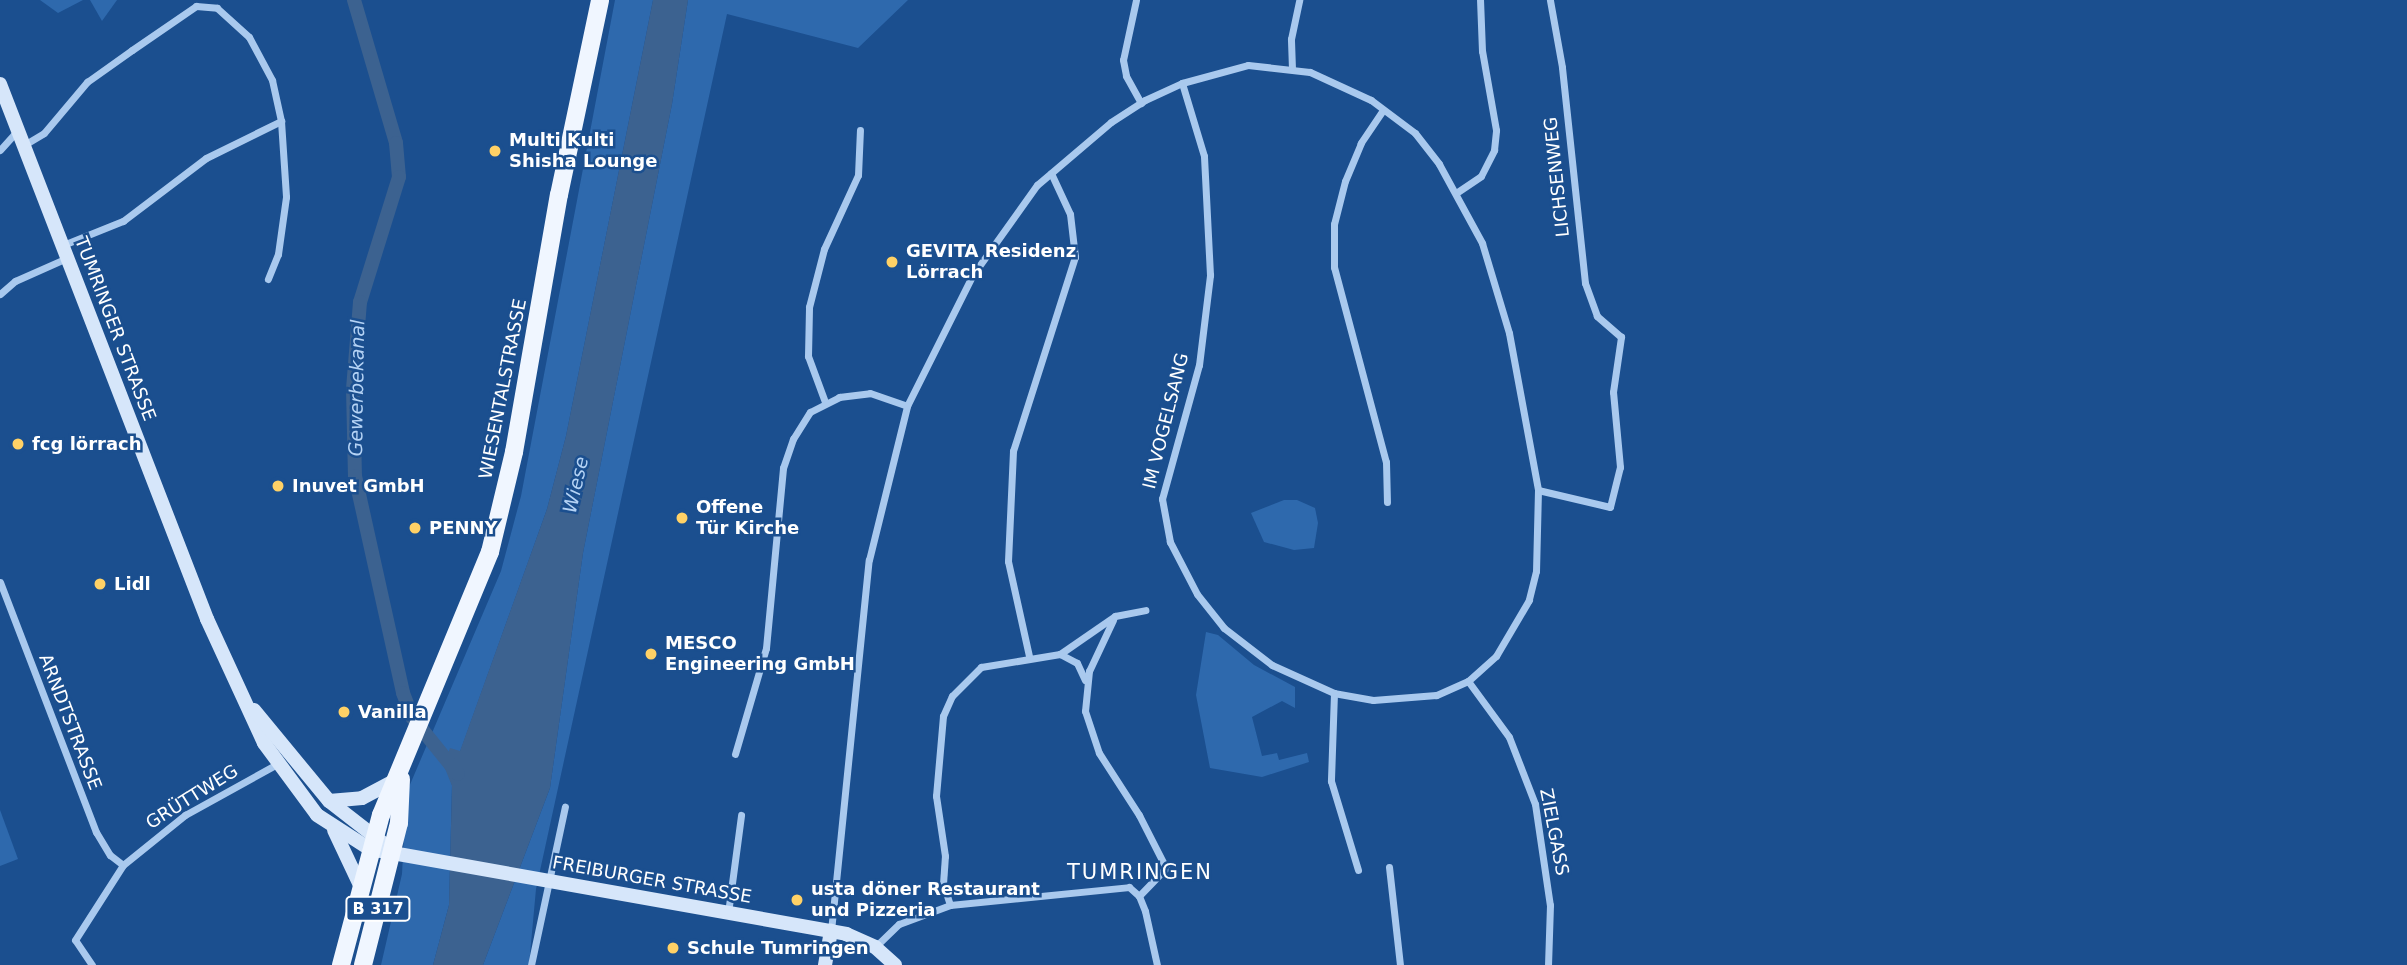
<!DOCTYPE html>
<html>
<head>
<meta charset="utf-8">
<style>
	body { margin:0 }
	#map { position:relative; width:2407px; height:965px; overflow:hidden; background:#1b4f8f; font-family:"DejaVu Sans",sans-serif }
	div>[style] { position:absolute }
	.green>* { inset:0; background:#2e69ad }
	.water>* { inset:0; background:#3c6290 }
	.canal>* { height:14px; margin:-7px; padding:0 7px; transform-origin:7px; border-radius:7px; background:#3c6290 }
	.street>* { height:7px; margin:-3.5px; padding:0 3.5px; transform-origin:3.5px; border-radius:3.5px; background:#a9c9ee }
	.secondary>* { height:14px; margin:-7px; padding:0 7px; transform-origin:7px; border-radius:7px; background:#d6e6fa }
	.primary>* { height:18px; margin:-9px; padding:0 9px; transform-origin:9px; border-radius:9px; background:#f0f6ff }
	.dots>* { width:19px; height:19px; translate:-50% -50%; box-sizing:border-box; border:4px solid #1b4f8f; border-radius:50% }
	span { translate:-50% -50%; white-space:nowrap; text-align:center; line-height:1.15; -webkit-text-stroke:5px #1b4f8f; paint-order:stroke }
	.shield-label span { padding:2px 5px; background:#1b4f8f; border:2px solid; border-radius:5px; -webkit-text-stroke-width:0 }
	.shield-label { font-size:16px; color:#fff; font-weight:700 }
	.poi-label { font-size:18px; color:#fff; font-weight:700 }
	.left { translate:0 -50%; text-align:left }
	.street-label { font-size:18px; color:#fff }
	.water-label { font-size:19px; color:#b5d3f5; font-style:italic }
	.quarter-label { font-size:21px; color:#fff; letter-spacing:2px }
</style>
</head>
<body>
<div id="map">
	<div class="green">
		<i style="clip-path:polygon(40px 0,83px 0,58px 13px)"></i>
		<i style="clip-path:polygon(90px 0,117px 0,102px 21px)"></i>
		<i style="clip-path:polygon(615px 0,653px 0,566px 436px,547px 509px,460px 752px,447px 770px,452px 785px,449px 905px,433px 965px,381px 965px,402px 874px,406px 794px,501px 571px,521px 496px)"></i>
		<i style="clip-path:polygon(688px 0,908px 0,858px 48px,727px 14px,536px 889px,529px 965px,483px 965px,550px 788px,583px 553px,672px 104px)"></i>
		<i style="clip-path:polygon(1284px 500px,1297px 500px,1315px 508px,1318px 523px,1314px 548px,1294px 550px,1264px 542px,1251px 513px)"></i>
		<i style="clip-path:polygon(1206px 632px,1218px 635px,1254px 665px,1295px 687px,1295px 708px,1282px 701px,1252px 717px,1262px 756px,1277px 753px,1279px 760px,1307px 753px,1309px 762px,1262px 777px,1210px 768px,1196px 695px)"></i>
		<i style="clip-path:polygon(0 810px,18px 859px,0 866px)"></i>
	</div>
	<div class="water">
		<i style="clip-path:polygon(653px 0,688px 0,672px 104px,583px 553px,550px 788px,483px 965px,433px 965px,449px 905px,452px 786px,444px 766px,450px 748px,460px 751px,547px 509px,566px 436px)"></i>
	</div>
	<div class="canal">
		<i style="left:354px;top:0;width:149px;rotate:73.6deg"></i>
		<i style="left:396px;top:143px;width:34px;rotate:85deg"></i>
		<i style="left:399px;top:177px;width:131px;rotate:107.3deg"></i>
		<i style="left:360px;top:302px;width:87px;rotate:94.6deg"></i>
		<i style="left:353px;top:389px;width:87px;rotate:88.7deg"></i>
		<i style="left:355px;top:476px;width:222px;rotate:77.5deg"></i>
		<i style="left:403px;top:693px;width:26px;rotate:69deg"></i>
		<i style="left:412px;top:717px;width:73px;rotate:51.1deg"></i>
	</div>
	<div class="street">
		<i style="left:1136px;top:0;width:61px;rotate:102.2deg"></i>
		<i style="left:1123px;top:60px;width:16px;rotate:79deg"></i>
		<i style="left:1126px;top:76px;width:31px;rotate:61deg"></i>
		<i style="left:1292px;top:69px;width:30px;rotate:-92deg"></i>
		<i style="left:1291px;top:39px;width:40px;rotate:-78deg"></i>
		<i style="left:1383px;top:110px;width:40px;rotate:124deg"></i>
		<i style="left:1361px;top:143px;width:41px;rotate:112.8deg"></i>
		<i style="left:1345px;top:181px;width:44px;rotate:104.3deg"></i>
		<i style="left:1334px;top:224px;width:43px;rotate:90deg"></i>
		<i style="left:1334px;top:267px;width:202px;rotate:75.1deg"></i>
		<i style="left:1386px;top:462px;width:40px;rotate:88.6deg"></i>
		<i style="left:24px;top:145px;width:23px;rotate:-31deg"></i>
		<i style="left:44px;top:133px;width:67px;rotate:-49.9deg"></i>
		<i style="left:87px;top:82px;width:55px;rotate:-35.4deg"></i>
		<i style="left:132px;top:50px;width:78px;rotate:-34.5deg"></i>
		<i style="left:196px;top:6px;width:21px;rotate:5deg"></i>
		<i style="left:217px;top:8px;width:43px;rotate:42.2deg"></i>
		<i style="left:249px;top:37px;width:49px;rotate:61.9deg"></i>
		<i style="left:272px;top:80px;width:42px;rotate:77.6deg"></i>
		<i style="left:281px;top:121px;width:76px;rotate:86.2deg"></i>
		<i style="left:286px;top:197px;width:58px;rotate:98deg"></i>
		<i style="left:278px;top:254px;width:27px;rotate:112deg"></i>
		<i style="left:0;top:150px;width:27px;rotate:-48deg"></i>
		<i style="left:1456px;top:193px;width:30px;rotate:-34deg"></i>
		<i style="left:1481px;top:176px;width:29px;rotate:-63deg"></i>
		<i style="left:1494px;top:150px;width:20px;rotate:-84deg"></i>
		<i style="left:1496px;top:130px;width:80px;rotate:-100deg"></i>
		<i style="left:1482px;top:51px;width:51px;rotate:-92.2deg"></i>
		<i style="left:63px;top:245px;width:65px;rotate:-21.8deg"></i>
		<i style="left:123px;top:221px;width:104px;rotate:-37.2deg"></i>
		<i style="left:206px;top:158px;width:84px;rotate:-26.3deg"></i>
		<i style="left:0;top:294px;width:20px;rotate:-41deg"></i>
		<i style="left:15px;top:281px;width:57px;rotate:-23.9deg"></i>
		<i style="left:825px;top:402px;width:49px;rotate:-110.3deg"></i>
		<i style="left:808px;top:356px;width:49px;rotate:-88.8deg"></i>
		<i style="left:809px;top:307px;width:60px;rotate:-75.5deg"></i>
		<i style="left:824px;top:249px;width:81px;rotate:-65.3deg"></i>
		<i style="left:858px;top:175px;width:45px;rotate:-87.5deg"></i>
		<i style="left:1538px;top:490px;width:74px;rotate:13.3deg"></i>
		<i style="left:1610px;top:507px;width:41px;rotate:-76deg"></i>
		<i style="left:1620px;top:467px;width:75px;rotate:-95.3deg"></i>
		<i style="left:1613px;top:392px;width:56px;rotate:-81.7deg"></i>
		<i style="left:1621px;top:337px;width:32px;rotate:-139deg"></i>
		<i style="left:1597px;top:316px;width:35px;rotate:-110deg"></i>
		<i style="left:1585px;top:283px;width:217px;rotate:-96.1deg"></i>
		<i style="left:1562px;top:67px;width:68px;rotate:-100.2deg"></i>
		<i style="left:0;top:582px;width:268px;rotate:69deg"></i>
		<i style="left:96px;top:832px;width:27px;rotate:59deg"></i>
		<i style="left:110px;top:855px;width:16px;rotate:38deg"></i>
		<i style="left:1113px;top:620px;width:56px;rotate:115.2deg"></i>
		<i style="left:1089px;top:671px;width:40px;rotate:95.7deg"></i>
		<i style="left:1085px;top:711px;width:44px;rotate:71.6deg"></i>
		<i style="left:1099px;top:753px;width:74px;rotate:57.2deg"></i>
		<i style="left:1139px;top:815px;width:59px;rotate:63deg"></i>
		<i style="left:1166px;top:868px;width:39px;rotate:134deg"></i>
		<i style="left:1060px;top:654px;width:19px;rotate:28deg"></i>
		<i style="left:1077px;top:663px;width:19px;rotate:65deg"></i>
		<i style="left:1029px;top:656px;width:97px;rotate:-102.5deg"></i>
		<i style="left:1008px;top:561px;width:110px;rotate:-87.4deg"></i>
		<i style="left:1013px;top:451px;width:204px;rotate:-72.3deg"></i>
		<i style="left:1075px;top:257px;width:43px;rotate:-96.6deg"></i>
		<i style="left:1070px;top:214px;width:45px;rotate:-114.9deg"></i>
		<i style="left:1468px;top:681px;width:69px;rotate:53.8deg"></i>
		<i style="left:1509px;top:737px;width:72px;rotate:68.8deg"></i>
		<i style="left:1535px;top:804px;width:102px;rotate:81.6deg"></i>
		<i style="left:1550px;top:905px;width:60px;rotate:91.9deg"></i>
		<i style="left:1334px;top:693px;width:88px;rotate:92deg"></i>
		<i style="left:1331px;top:781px;width:93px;rotate:73.1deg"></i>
		<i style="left:735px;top:754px;width:110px;rotate:-73.7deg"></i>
		<i style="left:766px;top:648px;width:181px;rotate:-84.6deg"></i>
		<i style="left:783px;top:468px;width:31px;rotate:-71deg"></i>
		<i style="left:793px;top:439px;width:32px;rotate:-58deg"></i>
		<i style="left:810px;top:412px;width:33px;rotate:-27deg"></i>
		<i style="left:839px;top:397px;width:31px;rotate:-7deg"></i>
		<i style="left:870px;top:393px;width:39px;rotate:19deg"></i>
		<i style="left:1389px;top:867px;width:99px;rotate:83.6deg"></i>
		<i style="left:950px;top:905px;width:22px;rotate:-108deg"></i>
		<i style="left:943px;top:884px;width:28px;rotate:-86deg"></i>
		<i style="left:945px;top:856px;width:61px;rotate:-98.5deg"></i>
		<i style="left:936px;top:796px;width:80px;rotate:-85deg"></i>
		<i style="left:943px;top:716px;width:22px;rotate:-66deg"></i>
		<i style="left:952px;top:696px;width:41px;rotate:-45deg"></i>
		<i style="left:981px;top:667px;width:80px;rotate:-9.3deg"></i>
		<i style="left:1060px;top:654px;width:67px;rotate:-34.6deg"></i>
		<i style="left:1115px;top:616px;width:31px;rotate:-11deg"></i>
		<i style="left:728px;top:913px;width:99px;rotate:-82.4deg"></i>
		<i style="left:831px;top:931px;width:373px;rotate:-84.2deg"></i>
		<i style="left:869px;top:560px;width:159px;rotate:-76.1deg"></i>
		<i style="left:907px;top:406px;width:145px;rotate:-63.4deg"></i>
		<i style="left:972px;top:276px;width:112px;rotate:-54.5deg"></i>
		<i style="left:1037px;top:185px;width:97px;rotate:-40.4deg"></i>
		<i style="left:1111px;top:122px;width:40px;rotate:-32.9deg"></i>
		<i style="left:1145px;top:100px;width:41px;rotate:-24.7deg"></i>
		<i style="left:1182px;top:83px;width:68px;rotate:-15.3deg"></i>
		<i style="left:1248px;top:65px;width:62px;rotate:6.4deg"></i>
		<i style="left:1310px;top:72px;width:67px;rotate:24.7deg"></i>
		<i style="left:1371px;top:100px;width:55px;rotate:36.9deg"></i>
		<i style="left:1415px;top:133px;width:39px;rotate:52deg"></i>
		<i style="left:1439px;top:164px;width:90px;rotate:61.4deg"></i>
		<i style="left:1482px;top:243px;width:94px;rotate:73.3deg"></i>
		<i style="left:1509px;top:333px;width:160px;rotate:79.5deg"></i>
		<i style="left:1538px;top:490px;width:81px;rotate:91.4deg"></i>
		<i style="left:1536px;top:571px;width:30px;rotate:104deg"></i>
		<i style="left:1529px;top:600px;width:65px;rotate:120.5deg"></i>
		<i style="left:1496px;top:656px;width:38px;rotate:138deg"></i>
		<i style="left:1468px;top:681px;width:35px;rotate:156deg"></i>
		<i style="left:1436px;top:695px;width:63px;rotate:175.5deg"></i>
		<i style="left:1373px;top:700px;width:40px;rotate:-170deg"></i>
		<i style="left:1334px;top:693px;width:68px;rotate:-155.7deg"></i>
		<i style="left:1272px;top:665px;width:61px;rotate:-142.4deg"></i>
		<i style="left:1224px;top:628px;width:43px;rotate:-128.5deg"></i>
		<i style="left:1197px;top:594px;width:59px;rotate:-117.4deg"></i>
		<i style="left:1170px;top:542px;width:44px;rotate:-100.5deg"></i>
		<i style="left:1162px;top:499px;width:139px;rotate:-74.6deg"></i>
		<i style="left:1199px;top:365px;width:91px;rotate:-83deg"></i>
		<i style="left:1210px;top:275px;width:119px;rotate:-92.9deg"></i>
		<i style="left:1204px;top:156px;width:76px;rotate:-106.8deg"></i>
		<i style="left:875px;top:947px;width:33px;rotate:-44deg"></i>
		<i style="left:899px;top:924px;width:54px;rotate:-20.4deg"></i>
		<i style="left:950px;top:905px;width:180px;rotate:-5.7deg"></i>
		<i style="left:1129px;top:887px;width:13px;rotate:42deg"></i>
		<i style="left:1139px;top:896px;width:16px;rotate:68deg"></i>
		<i style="left:1145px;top:911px;width:55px;rotate:77.5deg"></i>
		<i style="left:92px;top:965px;width:30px;rotate:-124deg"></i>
		<i style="left:75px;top:940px;width:89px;rotate:-57.4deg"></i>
		<i style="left:123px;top:865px;width:80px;rotate:-38.9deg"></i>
		<i style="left:185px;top:815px;width:105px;rotate:-29deg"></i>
		<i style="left:531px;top:965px;width:162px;rotate:-77.9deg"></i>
	</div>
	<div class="secondary">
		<i style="left:0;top:84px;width:574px;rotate:68.85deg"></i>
		<i style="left:207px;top:619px;width:136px;rotate:65.3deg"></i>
		<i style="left:264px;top:743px;width:89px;rotate:53.6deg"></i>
		<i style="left:317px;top:815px;width:63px;rotate:32.7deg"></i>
		<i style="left:370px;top:849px;width:484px;rotate:10.1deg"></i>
		<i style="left:846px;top:934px;width:32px;rotate:24deg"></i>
		<i style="left:875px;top:947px;width:27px;rotate:42deg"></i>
		<i style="left:254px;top:710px;width:118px;rotate:50.5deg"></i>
		<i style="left:329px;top:801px;width:68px;rotate:37.9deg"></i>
		<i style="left:329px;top:801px;width:33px;rotate:-5deg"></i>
		<i style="left:362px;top:798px;width:40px;rotate:-28deg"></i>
		<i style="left:334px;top:830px;width:61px;rotate:64.7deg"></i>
		<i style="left:825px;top:965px;width:35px;rotate:-80deg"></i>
	</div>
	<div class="primary">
		<i style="left:341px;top:965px;width:155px;rotate:-75.1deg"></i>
		<i style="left:381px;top:815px;width:285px;rotate:-67.5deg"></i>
		<i style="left:490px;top:552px;width:103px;rotate:-76.5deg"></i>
		<i style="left:514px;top:452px;width:261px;rotate:-80.1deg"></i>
		<i style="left:559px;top:195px;width:199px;rotate:-78.1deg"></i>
		<i style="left:363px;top:965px;width:146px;rotate:-75.8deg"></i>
		<i style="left:399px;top:823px;width:44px;rotate:-87.4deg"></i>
	</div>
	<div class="dots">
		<i style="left:495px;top:151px;background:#ffd166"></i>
		<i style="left:892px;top:262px;background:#ffd166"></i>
		<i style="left:18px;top:444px;background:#ffd166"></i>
		<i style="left:278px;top:486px;background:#ffd166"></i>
		<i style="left:682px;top:518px;background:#ffd166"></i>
		<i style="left:415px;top:528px;background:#ffd166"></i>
		<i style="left:100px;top:584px;background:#ffd166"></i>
		<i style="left:651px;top:654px;background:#ffd166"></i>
		<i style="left:344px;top:712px;background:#ffd166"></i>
		<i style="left:797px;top:900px;background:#ffd166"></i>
		<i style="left:673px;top:948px;background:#ffd166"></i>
	</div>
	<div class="shield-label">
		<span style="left:378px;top:909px">B 317</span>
	</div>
	<div class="poi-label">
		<span class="left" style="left:509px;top:151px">Multi Kulti<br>Shisha Lounge</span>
		<span class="left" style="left:906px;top:262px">GEVITA Residenz<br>Lörrach</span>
		<span class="left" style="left:32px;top:444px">fcg lörrach</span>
		<span class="left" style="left:292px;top:486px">Inuvet GmbH</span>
		<span class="left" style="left:696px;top:518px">Offene<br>Tür Kirche</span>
		<span class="left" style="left:429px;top:528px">PENNY</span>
		<span class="left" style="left:114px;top:584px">Lidl</span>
		<span class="left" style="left:665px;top:654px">MESCO<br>Engineering GmbH</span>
		<span class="left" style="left:358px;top:712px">Vanilla</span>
		<span class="left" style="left:811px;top:900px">usta döner Restaurant<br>und Pizzeria</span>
		<span class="left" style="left:687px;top:948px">Schule Tumringen</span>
	</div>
	<div class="street-label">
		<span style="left:1557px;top:177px;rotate:-96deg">LICHSENWEG</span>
		<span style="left:115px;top:329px;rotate:69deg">TUMRINGER STRASSE</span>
		<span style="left:503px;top:389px;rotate:-79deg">WIESENTALSTRASSE</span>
		<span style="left:1166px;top:421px;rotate:-76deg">IM VOGELSANG</span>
		<span style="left:70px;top:722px;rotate:69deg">ARNDTSTRASSE</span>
		<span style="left:192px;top:797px;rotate:-32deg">GRÜTTWEG</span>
		<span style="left:1554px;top:832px;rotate:79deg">ZIELGASS</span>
		<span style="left:652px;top:880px;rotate:10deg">FREIBURGER STRASSE</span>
	</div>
	<div class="water-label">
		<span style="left:357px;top:388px;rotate:-89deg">Gewerbekanal</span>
		<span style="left:576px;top:485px;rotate:-77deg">Wiese</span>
	</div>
	<div class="quarter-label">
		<span style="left:1140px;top:872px">TUMRINGEN</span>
	</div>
</div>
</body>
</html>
